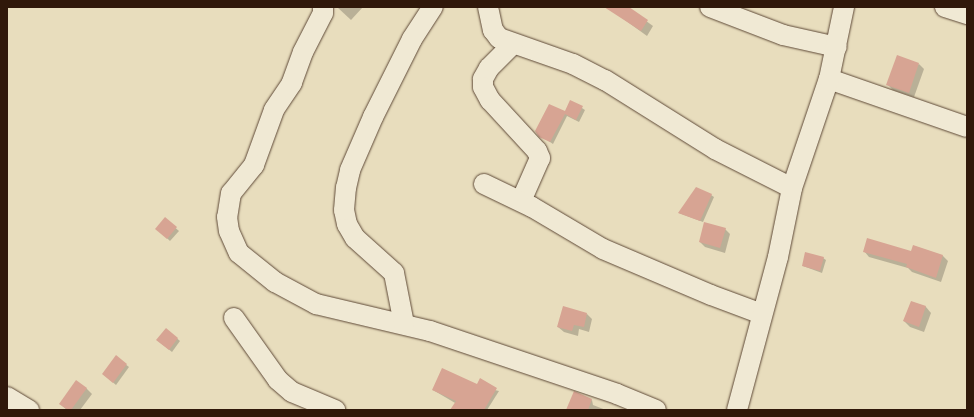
<!DOCTYPE html>
<html>
<head>
<meta charset="utf-8">
<style>
	body { margin:0 }
	#map { position:relative; width:974px; height:417px; overflow:hidden; background:#e8ddbd; font-family:"Sorts Mill Goudy",serif }
	div>[style] { position:absolute }
	.shadow>* { inset:0; background:#0003 }
	.building>* { inset:0; background:#d7a493 }
	.roads { filter:drop-shadow(0 0 1px #5e4937) drop-shadow(0 0 1px #5e4937) }
	.street>* { height:20px; margin:-10px; padding:0 10px; transform-origin:10px; border-radius:10px; background:#f0e9d4 }
	span { translate:-50% -50%; white-space:nowrap; text-align:center; line-height:1.15; -webkit-text-stroke:3.5px #f0e9d4; paint-order:stroke }
	.frame { position:absolute; inset:0; border:8px solid #30180a; pointer-events:none }
</style>
</head>
<body>
<div id="map">
	<div class="shadow">
		<i style="clip-path:polygon(337px 7px,363px 7px,351px 20px)"></i>
		<i style="clip-path:polygon(623px 7px,627px 7px,653px 26px,647px 36px,618px 15px)"></i>
		<i style="clip-path:polygon(919px 64px,924px 69px,914px 97px,893px 90px,887px 84px)"></i>
		<i style="clip-path:polygon(571px 101px,585px 110px,579px 122px,567px 116px,553px 144px,538px 134px,565px 112px)"></i>
		<i style="clip-path:polygon(711px 195px,714px 197px,703px 222px,679px 213px)"></i>
		<i style="clip-path:polygon(165px 219px,179px 231px,170px 241px,157px 229px)"></i>
		<i style="clip-path:polygon(725px 229px,730px 234px,725px 253px,705px 247px,700px 242px)"></i>
		<i style="clip-path:polygon(914px 246px,943px 256px,948px 261px,941px 282px,912px 272px,908px 268px,869px 257px,864px 251px,912px 252px)"></i>
		<i style="clip-path:polygon(823px 258px,826px 260px,822px 273px,803px 266px)"></i>
		<i style="clip-path:polygon(912px 302px,926px 307px,931px 313px,924px 332px,910px 327px,904px 321px)"></i>
		<i style="clip-path:polygon(587px 314px,592px 319px,589px 332px,579px 329px,578px 336px,564px 332px,558px 327px)"></i>
		<i style="clip-path:polygon(166px 329px,180px 341px,172px 352px,157px 340px)"></i>
		<i style="clip-path:polygon(116px 357px,129px 367px,116px 385px,103px 374px)"></i>
		<i style="clip-path:polygon(477px 386px,499px 391px,487px 410px,467px 410px,433px 390px)"></i>
		<i style="clip-path:polygon(86px 388px,92px 394px,80px 410px,67px 410px,60px 404px)"></i>
		<i style="clip-path:polygon(592px 400px,593px 405px,606px 410px,567px 410px)"></i>
	</div>
	<div class="building">
		<i style="clip-path:polygon(604px 7px,629px 7px,648px 20px,641px 31px)"></i>
		<i style="clip-path:polygon(897px 55px,919px 63px,909px 93px,886px 85px)"></i>
		<i style="clip-path:polygon(570px 100px,583px 106px,576px 120px,565px 114px,550px 142px,539px 137px,535px 131px,549px 104px,565px 111px)"></i>
		<i style="clip-path:polygon(696px 187px,712px 194px,700px 221px,678px 213px)"></i>
		<i style="clip-path:polygon(165px 217px,177px 227px,167px 239px,155px 229px)"></i>
		<i style="clip-path:polygon(704px 222px,726px 228px,720px 248px,699px 242px)"></i>
		<i style="clip-path:polygon(867px 238px,911px 251px,913px 245px,943px 255px,936px 278px,906px 267px,907px 264px,863px 252px)"></i>
		<i style="clip-path:polygon(805px 252px,824px 257px,820px 271px,802px 266px)"></i>
		<i style="clip-path:polygon(911px 301px,926px 306px,919px 327px,903px 321px)"></i>
		<i style="clip-path:polygon(563px 306px,587px 313px,584px 327px,574px 325px,572px 331px,557px 327px)"></i>
		<i style="clip-path:polygon(166px 328px,178px 338px,169px 350px,156px 340px)"></i>
		<i style="clip-path:polygon(116px 355px,127px 364px,113px 383px,102px 374px)"></i>
		<i style="clip-path:polygon(442px 368px,477px 384px,480px 378px,497px 388px,484px 410px,450px 410px,456px 401px,432px 390px)"></i>
		<i style="clip-path:polygon(76px 380px,87px 388px,71px 410px,68px 410px,59px 404px)"></i>
		<i style="clip-path:polygon(574px 391px,592px 399px,588px 410px,566px 410px)"></i>
	</div>
	<div class="roads">
		<div class="street">
			<i style="left:323px;top:7px;width:6px;rotate:90deg"></i>
			<i style="left:323px;top:13px;width:44px;rotate:117.1deg"></i>
			<i style="left:303px;top:52px;width:33px;rotate:110deg"></i>
			<i style="left:292px;top:83px;width:32px;rotate:124deg"></i>
			<i style="left:274px;top:110px;width:59px;rotate:110deg"></i>
			<i style="left:254px;top:165px;width:36px;rotate:129deg"></i>
			<i style="left:231px;top:193px;width:24px;rotate:99deg"></i>
			<i style="left:227px;top:217px;width:14px;rotate:82deg"></i>
			<i style="left:229px;top:231px;width:24px;rotate:66deg"></i>
			<i style="left:239px;top:253px;width:46px;rotate:38.9deg"></i>
			<i style="left:275px;top:282px;width:47px;rotate:28.2deg"></i>
			<i style="left:316px;top:304px;width:117px;rotate:13.3deg"></i>
			<i style="left:430px;top:331px;width:197px;rotate:18.6deg"></i>
			<i style="left:617px;top:394px;width:42px;rotate:22.3deg"></i>
			<i style="left:488px;top:7px;width:24px;rotate:78deg"></i>
			<i style="left:493px;top:30px;width:10px;rotate:53deg"></i>
			<i style="left:499px;top:38px;width:78px;rotate:19.4deg"></i>
			<i style="left:573px;top:64px;width:36px;rotate:27deg"></i>
			<i style="left:605px;top:80px;width:130px;rotate:32.1deg"></i>
			<i style="left:715px;top:149px;width:86px;rotate:26.9deg"></i>
			<i style="left:710px;top:7px;width:78px;rotate:21deg"></i>
			<i style="left:783px;top:35px;width:55px;rotate:12.5deg"></i>
			<i style="left:945px;top:7px;width:23px;rotate:18deg"></i>
			<i style="left:513px;top:44px;width:34px;rotate:135deg"></i>
			<i style="left:489px;top:68px;width:13px;rotate:119deg"></i>
			<i style="left:483px;top:79px;width:8px;rotate:90deg"></i>
			<i style="left:483px;top:87px;width:15px;rotate:62deg"></i>
			<i style="left:490px;top:100px;width:69px;rotate:47.3deg"></i>
			<i style="left:537px;top:151px;width:8px;rotate:67deg"></i>
			<i style="left:540px;top:158px;width:47px;rotate:113.8deg"></i>
			<i style="left:829px;top:79px;width:146px;rotate:19.2deg"></i>
			<i style="left:484px;top:184px;width:53px;rotate:25.6deg"></i>
			<i style="left:532px;top:207px;width:82px;rotate:30.6deg"></i>
			<i style="left:603px;top:249px;width:117px;rotate:23.1deg"></i>
			<i style="left:711px;top:295px;width:54px;rotate:20.4deg"></i>
			<i style="left:234px;top:318px;width:76px;rotate:54.6deg"></i>
			<i style="left:278px;top:380px;width:18px;rotate:41deg"></i>
			<i style="left:292px;top:392px;width:47px;rotate:22.7deg"></i>
			<i style="left:404px;top:324px;width:52px;rotate:-101.1deg"></i>
			<i style="left:394px;top:273px;width:52px;rotate:-138.1deg"></i>
			<i style="left:355px;top:238px;width:16px;rotate:-120deg"></i>
			<i style="left:347px;top:224px;width:14px;rotate:-102deg"></i>
			<i style="left:344px;top:210px;width:22px;rotate:-85deg"></i>
			<i style="left:346px;top:188px;width:18px;rotate:-77deg"></i>
			<i style="left:350px;top:170px;width:58px;rotate:-66.5deg"></i>
			<i style="left:373px;top:117px;width:87px;rotate:-63.4deg"></i>
			<i style="left:412px;top:39px;width:38px;rotate:-57deg"></i>
			<i style="left:7px;top:397px;width:26px;rotate:31deg"></i>
			<i style="left:737px;top:410px;width:158px;rotate:-75deg"></i>
			<i style="left:778px;top:257px;width:70px;rotate:-78.5deg"></i>
			<i style="left:792px;top:188px;width:115px;rotate:-71.3deg"></i>
			<i style="left:829px;top:79px;width:74px;rotate:-78.2deg"></i>
		</div>
	</div>
	<div class="frame"></div>
</div>
</body>
</html>
